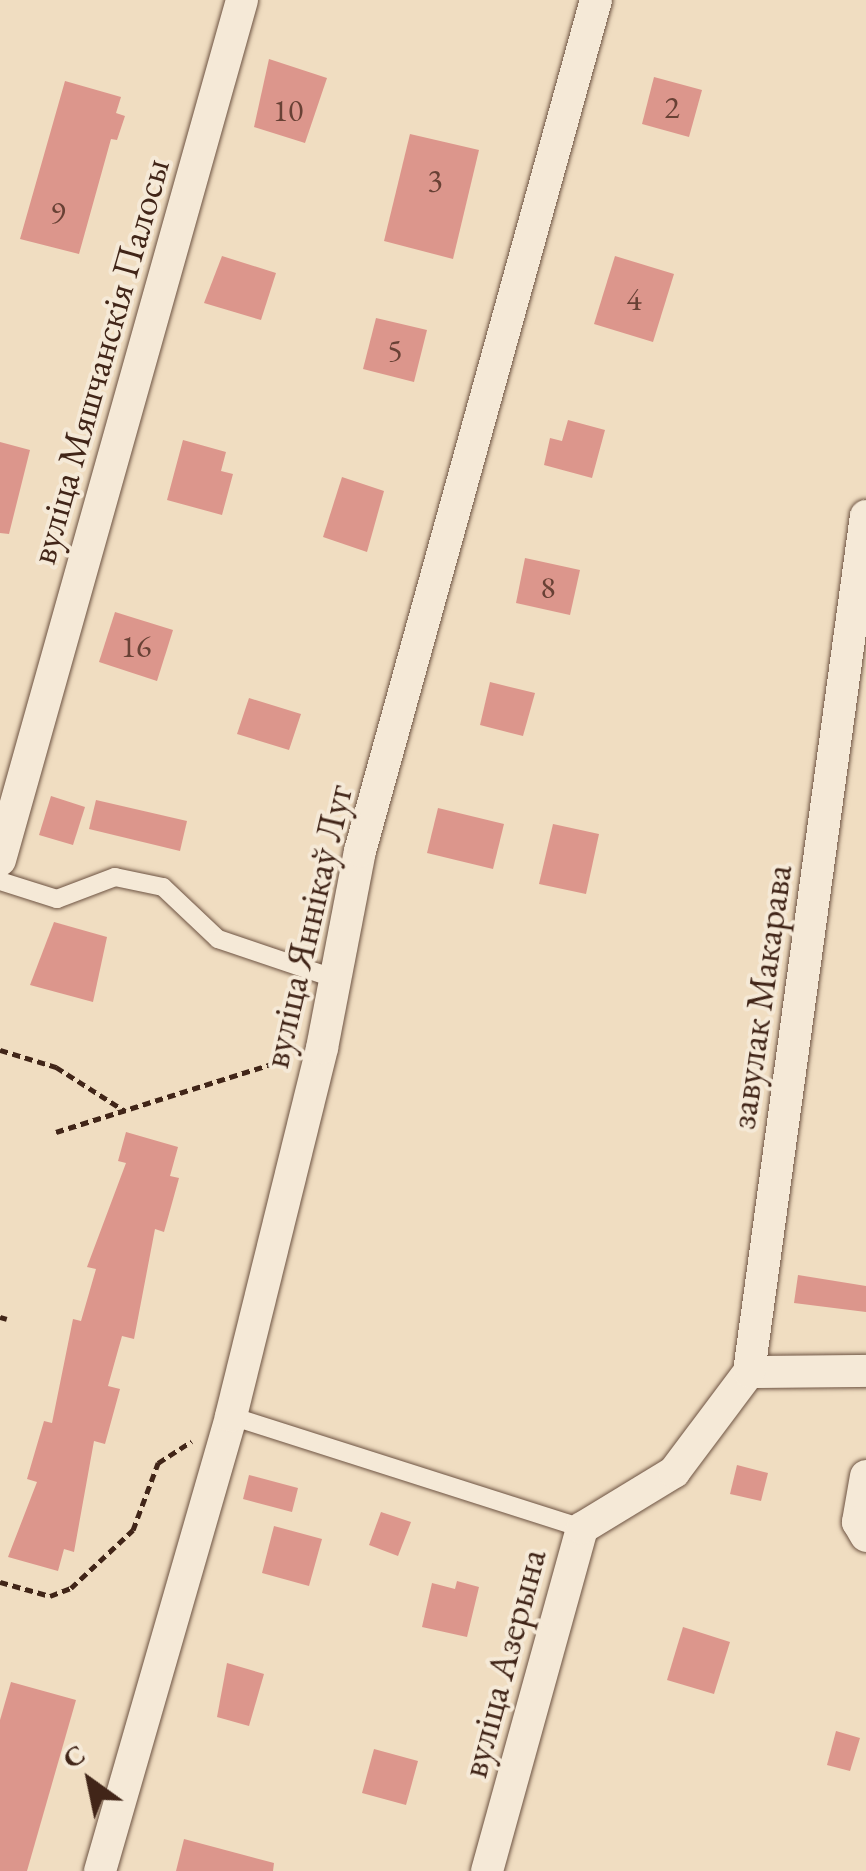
<!DOCTYPE html>
<html>
<head>
<meta charset="utf-8">
<style>
	body { margin:0 }
	#map { position:relative; width:866px; height:1871px; overflow:hidden; background:#f0ddc1; font-family:"EB Garamond",serif }
	div>[style] { position:absolute }
	.building>* { inset:0; background:#dc968c }
	.path>* { height:5px; margin-top:-2.5px; transform-origin:0; background:repeating-linear-gradient(90deg,#412518 0 8px,transparent 0 13px) }
	.roads { filter:drop-shadow(0 0 2px #6d5342) drop-shadow(0 0 2px #6d5342) }
	.service>* { height:18px; margin:-9px; padding:0 9px; transform-origin:9px; border-radius:9px; background:#f5e9d7 }
	.minor>* { height:32px; margin:-16px; padding:0 16px; transform-origin:16px; border-radius:16px; background:#f5e9d7 }
	span { translate:-50% -50%; white-space:nowrap; text-align:center; line-height:1.15; -webkit-text-stroke:8px #f5e9d7; paint-order:stroke }
	.number-label { font-size:32px; color:#684135 }
	.number-label span { -webkit-text-stroke-width:0 }
	.street-label { font-size:38px; color:#412518 }
	.north { position:absolute; left:40px; top:1731px; width:100px; height:100px; -webkit-text-stroke:8px #f5e9d7; paint-order:stroke; rotate:327deg; font-size:28px; font-weight:700; line-height:40px; text-align:center; color:#412518 }
	.north::after { content:''; display:block; margin:auto; width:35px; height:45px; background:#412518; clip-path:polygon(50% 0,100% 100%,50% 72%,0 100%) }
</style>
</head>
<body>
<div id="map">
	<div class="building">
		<i style="clip-path:polygon(269px 59px,327px 78px,305px 143px,254px 127px)"></i>
		<i style="clip-path:polygon(654px 77px,702px 90px,689px 137px,642px 124px)"></i>
		<i style="clip-path:polygon(65px 81px,121px 97px,116px 113px,125px 116px,117px 140px,111px 139px,79px 254px,20px 239px)"></i>
		<i style="clip-path:polygon(410px 134px,479px 150px,453px 259px,384px 241px)"></i>
		<i style="clip-path:polygon(222px 256px,276px 273px,261px 320px,204px 303px)"></i>
		<i style="clip-path:polygon(615px 256px,674px 274px,653px 342px,594px 324px)"></i>
		<i style="clip-path:polygon(376px 318px,427px 330px,414px 382px,363px 369px)"></i>
		<i style="clip-path:polygon(568px 420px,605px 430px,592px 478px,544px 465px,550px 438px,562px 441px)"></i>
		<i style="clip-path:polygon(183px 440px,226px 452px,221px 471px,233px 474px,222px 515px,167px 500px)"></i>
		<i style="clip-path:polygon(0 442px,30px 450px,9px 534px,0 533px)"></i>
		<i style="clip-path:polygon(342px 477px,384px 491px,367px 552px,323px 537px)"></i>
		<i style="clip-path:polygon(525px 558px,580px 570px,570px 615px,516px 603px)"></i>
		<i style="clip-path:polygon(115px 612px,173px 630px,157px 681px,99px 662px)"></i>
		<i style="clip-path:polygon(490px 682px,535px 693px,523px 736px,480px 725px)"></i>
		<i style="clip-path:polygon(249px 698px,301px 714px,289px 750px,237px 734px)"></i>
		<i style="clip-path:polygon(51px 796px,85px 807px,73px 845px,39px 835px)"></i>
		<i style="clip-path:polygon(96px 800px,187px 821px,180px 851px,89px 829px)"></i>
		<i style="clip-path:polygon(438px 808px,504px 824px,493px 869px,427px 853px)"></i>
		<i style="clip-path:polygon(553px 824px,599px 834px,586px 894px,539px 884px)"></i>
		<i style="clip-path:polygon(54px 922px,107px 937px,93px 1002px,30px 985px)"></i>
		<i style="clip-path:polygon(126px 1132px,178px 1147px,170px 1176px,179px 1178px,164px 1232px,155px 1229px,134px 1339px,122px 1336px,108px 1386px,120px 1389px,105px 1444px,94px 1441px,74px 1552px,64px 1549px,58px 1571px,8px 1557px,37px 1482px,27px 1479px,44px 1421px,52px 1423px,73px 1319px,81px 1321px,96px 1269px,87px 1267px,126px 1163px,118px 1161px)"></i>
		<i style="clip-path:polygon(798px 1275px,866px 1286px,866px 1312px,794px 1303px)"></i>
		<i style="clip-path:polygon(737px 1465px,768px 1473px,761px 1501px,730px 1494px)"></i>
		<i style="clip-path:polygon(249px 1475px,298px 1488px,292px 1512px,243px 1499px)"></i>
		<i style="clip-path:polygon(381px 1512px,411px 1522px,398px 1556px,369px 1545px)"></i>
		<i style="clip-path:polygon(274px 1526px,322px 1539px,309px 1586px,262px 1573px)"></i>
		<i style="clip-path:polygon(457px 1581px,479px 1587px,467px 1637px,422px 1627px,432px 1583px,455px 1589px)"></i>
		<i style="clip-path:polygon(683px 1627px,730px 1642px,714px 1694px,667px 1680px)"></i>
		<i style="clip-path:polygon(227px 1663px,264px 1674px,249px 1726px,217px 1717px)"></i>
		<i style="clip-path:polygon(11px 1682px,76px 1700px,27px 1871px,0 1871px,0 1720px)"></i>
		<i style="clip-path:polygon(836px 1731px,860px 1738px,850px 1771px,827px 1765px)"></i>
		<i style="clip-path:polygon(374px 1749px,418px 1761px,406px 1805px,362px 1793px)"></i>
		<i style="clip-path:polygon(184px 1839px,274px 1863px,273px 1871px,176px 1871px)"></i>
	</div>
	<div class="path">
		<i style="left:0;top:1050px;width:59px;rotate:16.9deg"></i>
		<i style="left:56px;top:1067px;width:82px;rotate:32.5deg"></i>
		<i style="left:56px;top:1132px;width:242px;rotate:-17.5deg"></i>
		<i style="left:0;top:1317px;width:7px;rotate:16deg"></i>
		<i style="left:0;top:1582px;width:52px;rotate:15.6deg"></i>
		<i style="left:50px;top:1596px;width:22px;rotate:-21deg"></i>
		<i style="left:71px;top:1588px;width:85px;rotate:-43.1deg"></i>
		<i style="left:133px;top:1530px;width:72px;rotate:-69.5deg"></i>
		<i style="left:158px;top:1463px;width:40px;rotate:-32.9deg"></i>
	</div>
	<div class="roads">
		<div class="service">
			<i style="left:0;top:881px;width:60px;rotate:17.5deg"></i>
			<i style="left:57px;top:899px;width:62px;rotate:-20.8deg"></i>
			<i style="left:115px;top:877px;width:49px;rotate:11.8deg"></i>
			<i style="left:163px;top:887px;width:76px;rotate:43.4deg"></i>
			<i style="left:218px;top:939px;width:125px;rotate:18.7deg"></i>
			<i style="left:231px;top:1416px;width:368px;rotate:17.7deg"></i>
		</div>
		<div class="minor">
			<i style="left:0;top:860px;width:893px;rotate:-74.28deg"></i>
			<i style="left:749px;top:1372px;width:117px;rotate:-0.5deg"></i>
			<i style="left:866px;top:1476px;width:47px;rotate:99.9deg"></i>
			<i style="left:858px;top:1522px;width:16px;rotate:60deg"></i>
			<i style="left:100px;top:1871px;width:473px;rotate:-73.9deg"></i>
			<i style="left:231px;top:1416px;width:379px;rotate:-76.1deg"></i>
			<i style="left:322px;top:1048px;width:201px;rotate:-79.1deg"></i>
			<i style="left:360px;top:851px;width:883px;rotate:-74.5deg"></i>
			<i style="left:487px;top:1871px;width:356px;rotate:-74.5deg"></i>
			<i style="left:582px;top:1528px;width:108px;rotate:-31.3deg"></i>
			<i style="left:674px;top:1472px;width:125px;rotate:-53.1deg"></i>
			<i style="left:749px;top:1372px;width:864px;rotate:-82.22deg"></i>
		</div>
	</div>
	<div class="number-label">
		<span style="left:672px;top:107px">2</span>
		<span style="left:288px;top:110px">10</span>
		<span style="left:435px;top:180px">3</span>
		<span style="left:58px;top:212px">9</span>
		<span style="left:634px;top:299px">4</span>
		<span style="left:395px;top:350px">5</span>
		<span style="left:548px;top:587px">8</span>
		<span style="left:136px;top:646px">16</span>
	</div>
	<div class="street-label">
		<span style="left:99px;top:361px;rotate:-74deg">вуліца Мяшчанскія Палосы</span>
		<span style="left:307px;top:926px;rotate:-77deg">вуліца Яннікаў Луг</span>
		<span style="left:760px;top:997px;rotate:-82deg">завулак Макарава</span>
		<span style="left:503px;top:1663px;rotate:-75deg">вуліца Азерына</span>
	</div>
	<div class="north">С</div>
</div>
</body>
</html>
